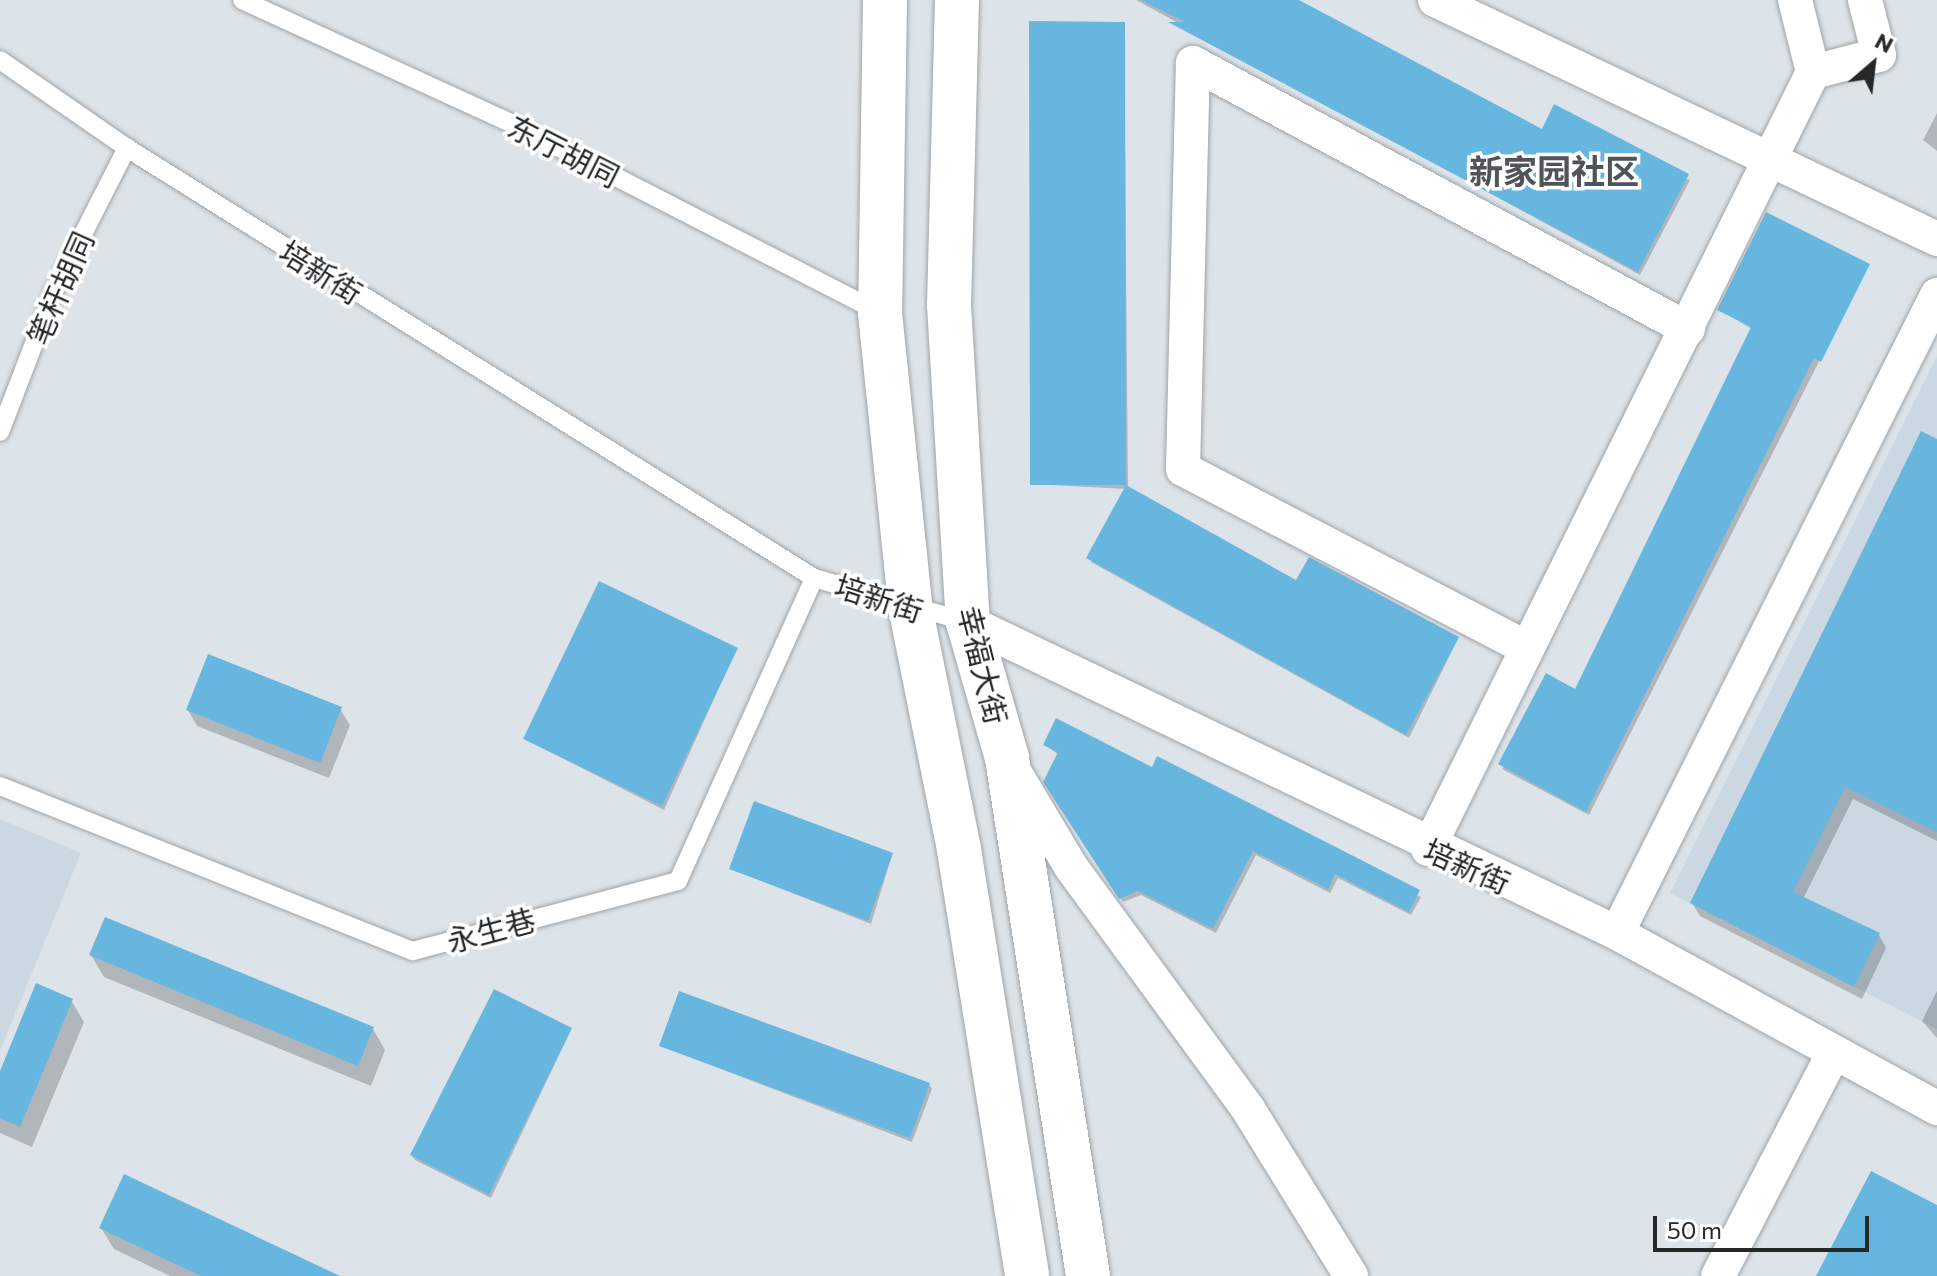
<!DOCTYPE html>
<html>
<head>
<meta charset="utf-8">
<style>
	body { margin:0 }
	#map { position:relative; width:1937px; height:1276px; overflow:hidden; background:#dde4e9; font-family:Commissioner,"Noto Sans SC",sans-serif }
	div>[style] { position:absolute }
	.built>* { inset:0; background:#cbd8e1 }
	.shadow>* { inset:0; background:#0003 }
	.building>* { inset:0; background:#67b6e0 }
	.roads { filter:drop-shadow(0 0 2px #9ea4a8) drop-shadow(0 0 2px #9ea4a8) }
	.service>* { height:18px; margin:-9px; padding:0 9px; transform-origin:9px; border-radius:9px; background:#fff }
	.minor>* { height:34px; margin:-17px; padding:0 17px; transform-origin:17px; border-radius:17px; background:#fff }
	.secondary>* { height:44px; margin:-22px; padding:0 22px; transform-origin:22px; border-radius:22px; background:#fff }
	span { translate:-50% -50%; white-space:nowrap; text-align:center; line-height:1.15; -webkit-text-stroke:7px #fff; paint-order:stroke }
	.street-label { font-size:30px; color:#252829 }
	.quarter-label { font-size:34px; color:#4e5458; font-weight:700 }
	.north { position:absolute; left:1833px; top:24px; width:80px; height:80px; -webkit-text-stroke:6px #fff; paint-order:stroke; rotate:28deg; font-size:22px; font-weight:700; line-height:32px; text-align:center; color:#252829 }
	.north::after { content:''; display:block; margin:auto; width:28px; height:36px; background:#252829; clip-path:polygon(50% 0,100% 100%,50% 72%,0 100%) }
	.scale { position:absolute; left:1653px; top:1216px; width:216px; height:36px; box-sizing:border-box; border:4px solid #252829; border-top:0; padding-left:10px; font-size:24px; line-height:28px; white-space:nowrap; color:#252829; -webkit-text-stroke:6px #fff; paint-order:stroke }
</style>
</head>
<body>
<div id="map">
	<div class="built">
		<i style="clip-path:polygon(1937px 356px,1937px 1029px,1670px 893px)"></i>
		<i style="clip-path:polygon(0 819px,81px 853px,0 1051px)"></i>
	</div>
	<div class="shadow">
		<i style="clip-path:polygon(1136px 0,1295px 0,1542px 131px,1690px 180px,1640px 275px)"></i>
		<i style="clip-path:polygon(1124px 24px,1128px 488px,1297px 583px,1458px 639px,1409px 738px,1091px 562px,1126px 489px,1032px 484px)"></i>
		<i style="clip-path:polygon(1937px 113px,1937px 151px,1923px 140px)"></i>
		<i style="clip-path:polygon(1868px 265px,1589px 815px,1502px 769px,1575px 691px,1752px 329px,1720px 310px)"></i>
		<i style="clip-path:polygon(1937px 442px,1937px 841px,1853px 799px,1803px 899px,1879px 935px,1886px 948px,1862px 999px,1700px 916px,1692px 903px)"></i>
		<i style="clip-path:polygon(736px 650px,664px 810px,525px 739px)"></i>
		<i style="clip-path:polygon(340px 709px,350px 725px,329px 778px,197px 726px,188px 710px)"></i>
		<i style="clip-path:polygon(1045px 745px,1153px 769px,1421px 897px,1411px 915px,1338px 878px,1330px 893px,1256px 855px,1216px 933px,1141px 895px,1123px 902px,1046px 782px,1059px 755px)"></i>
		<i style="clip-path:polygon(892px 855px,871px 924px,731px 869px)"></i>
		<i style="clip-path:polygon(91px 955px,373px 1029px,385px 1050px,371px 1086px,104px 977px)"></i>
		<i style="clip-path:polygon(1937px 991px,1937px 1038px,1922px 1021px)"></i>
		<i style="clip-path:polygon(71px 1000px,84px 1022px,32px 1147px,0 1133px,0 1076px)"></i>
		<i style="clip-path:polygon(571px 1030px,491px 1198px,415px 1160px,412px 1155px)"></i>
		<i style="clip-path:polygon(661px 1046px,929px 1084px,932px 1089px,912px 1142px)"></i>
		<i style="clip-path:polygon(101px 1228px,335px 1276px,170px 1276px,114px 1249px)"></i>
	</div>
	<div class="building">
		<i style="clip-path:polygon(1141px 0,1299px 0,1542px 129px,1554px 104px,1689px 174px,1638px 272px,1168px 22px,1185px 22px)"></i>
		<i style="clip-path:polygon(1029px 21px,1125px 22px,1126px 485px,1030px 485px)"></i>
		<i style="clip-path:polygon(1766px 212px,1870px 264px,1821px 362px,1814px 358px,1586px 812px,1498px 764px,1546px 673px,1575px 689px,1751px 327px,1717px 310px)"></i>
		<i style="clip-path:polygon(1921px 431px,1937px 439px,1937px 832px,1845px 787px,1793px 892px,1880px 933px,1854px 987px,1690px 903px)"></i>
		<i style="clip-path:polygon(1126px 485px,1296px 580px,1309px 557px,1459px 637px,1406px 735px,1086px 558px)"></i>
		<i style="clip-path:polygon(599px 581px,738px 648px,662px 806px,523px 739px)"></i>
		<i style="clip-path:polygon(208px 654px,342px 707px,320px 763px,186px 710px)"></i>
		<i style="clip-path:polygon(1056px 718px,1152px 767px,1157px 756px,1420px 890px,1409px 912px,1335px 874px,1328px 889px,1253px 851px,1213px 929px,1138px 891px,1119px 899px,1043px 782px,1058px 752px,1043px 745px)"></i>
		<i style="clip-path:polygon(754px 801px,893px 853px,868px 921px,729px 869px)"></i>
		<i style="clip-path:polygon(105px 917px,374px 1027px,358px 1066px,89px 955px)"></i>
		<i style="clip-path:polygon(36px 983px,73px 999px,20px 1127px,0 1118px,0 1071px)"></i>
		<i style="clip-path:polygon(494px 989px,572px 1028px,489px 1195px,410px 1155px)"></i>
		<i style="clip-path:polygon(679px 991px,930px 1083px,910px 1138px,659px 1046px)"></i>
		<i style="clip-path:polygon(1871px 1171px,1937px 1205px,1937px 1276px,1816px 1276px)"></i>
		<i style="clip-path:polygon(124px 1174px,340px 1276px,201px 1276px,99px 1228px)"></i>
	</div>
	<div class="roads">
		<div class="service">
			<i style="left:242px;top:0;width:298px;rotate:24.6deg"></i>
			<i style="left:513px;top:124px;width:411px;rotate:27.2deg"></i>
			<i style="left:0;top:60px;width:155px;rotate:34.7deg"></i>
			<i style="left:127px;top:148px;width:810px;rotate:32.04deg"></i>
			<i style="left:814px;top:578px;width:159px;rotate:16deg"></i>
			<i style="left:0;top:432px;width:151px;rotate:-69deg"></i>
			<i style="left:54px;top:291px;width:161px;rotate:-63deg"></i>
			<i style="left:0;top:786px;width:445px;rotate:21.8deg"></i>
			<i style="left:413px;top:951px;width:274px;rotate:-14.8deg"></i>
			<i style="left:678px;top:881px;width:332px;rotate:-65.8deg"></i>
		</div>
		<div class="minor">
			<i style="left:1435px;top:0;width:556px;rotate:25.46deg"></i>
			<i style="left:1795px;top:0;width:74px;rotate:76deg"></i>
			<i style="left:1813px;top:72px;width:68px;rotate:-14.4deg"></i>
			<i style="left:1879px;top:55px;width:57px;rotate:-104.3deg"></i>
			<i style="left:968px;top:622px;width:720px;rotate:25.6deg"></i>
			<i style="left:1617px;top:933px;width:365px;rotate:28.7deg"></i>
			<i style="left:1523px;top:646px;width:383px;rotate:-152.5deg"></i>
			<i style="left:1183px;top:469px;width:406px;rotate:-88.6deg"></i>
			<i style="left:1193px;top:63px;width:562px;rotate:28.25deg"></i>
			<i style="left:1015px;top:773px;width:109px;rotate:59.2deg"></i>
			<i style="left:1071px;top:867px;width:300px;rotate:53.8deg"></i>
			<i style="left:1248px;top:1109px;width:196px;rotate:58.3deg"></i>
			<i style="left:1428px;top:849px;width:867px;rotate:-63.64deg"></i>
			<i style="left:1617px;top:933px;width:714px;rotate:-63.36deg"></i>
			<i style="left:1718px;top:1276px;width:250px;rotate:-62.6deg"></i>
		</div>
		<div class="secondary">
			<i style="left:885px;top:0;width:313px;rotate:90.9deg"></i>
			<i style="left:880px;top:313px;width:300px;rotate:84.1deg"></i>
			<i style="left:911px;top:611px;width:244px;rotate:78.6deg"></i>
			<i style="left:959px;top:850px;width:431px;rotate:80.9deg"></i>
			<i style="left:957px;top:0;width:305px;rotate:91.5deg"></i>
			<i style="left:949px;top:305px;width:318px;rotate:86.6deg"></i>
			<i style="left:968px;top:622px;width:141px;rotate:74deg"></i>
			<i style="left:1007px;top:758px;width:524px;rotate:81.11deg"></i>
		</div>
	</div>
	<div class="street-label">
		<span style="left:564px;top:151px;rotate:27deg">东厅胡同</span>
		<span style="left:321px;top:272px;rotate:32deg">培新街</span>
		<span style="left:60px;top:288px;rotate:-66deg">笔杆胡同</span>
		<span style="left:879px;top:598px;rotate:18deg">培新街</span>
		<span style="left:983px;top:665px;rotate:76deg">幸福大街</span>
		<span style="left:1467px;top:866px;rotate:24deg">培新街</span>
		<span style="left:491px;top:930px;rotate:-15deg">永生巷</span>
	</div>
	<div class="quarter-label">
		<span style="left:1554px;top:171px">新家园社区</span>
	</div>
	<div class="north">N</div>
	<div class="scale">50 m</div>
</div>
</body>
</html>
